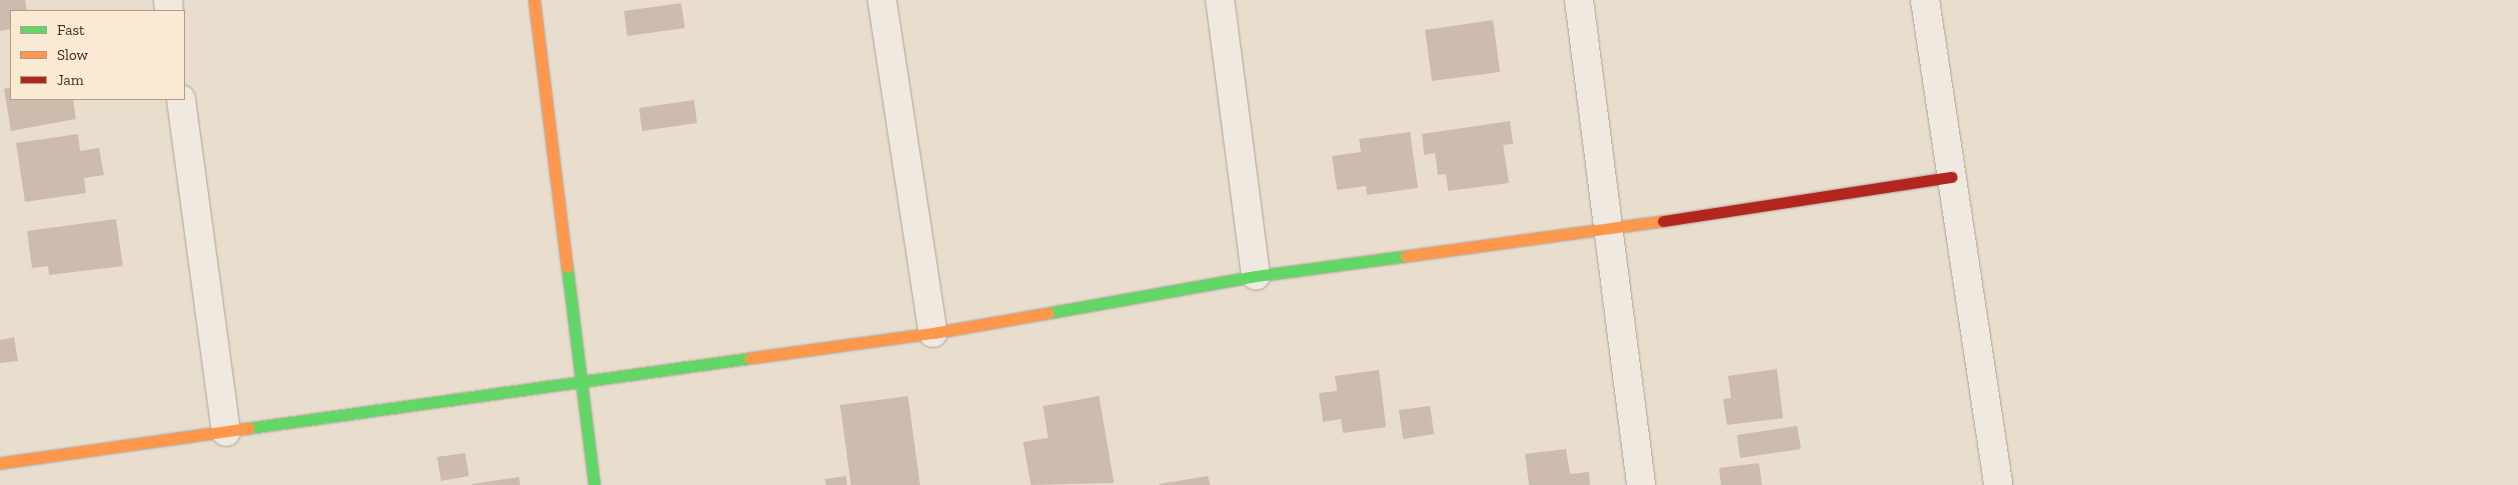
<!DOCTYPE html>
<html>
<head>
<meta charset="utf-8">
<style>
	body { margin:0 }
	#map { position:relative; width:2518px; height:485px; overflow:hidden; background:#e9dece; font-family:"Zilla Slab",serif }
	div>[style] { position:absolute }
	.building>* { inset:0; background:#cdbbae }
	.roads { filter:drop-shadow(0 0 1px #aea397) drop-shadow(0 0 1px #aea397) }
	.street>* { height:28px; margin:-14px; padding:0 14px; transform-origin:14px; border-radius:14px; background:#f0e9e0 }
	.fast>* { height:11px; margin:-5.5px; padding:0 5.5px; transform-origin:5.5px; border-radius:5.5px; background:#63d668 }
	.slow>* { height:11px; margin:-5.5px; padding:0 5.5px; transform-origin:5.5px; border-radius:5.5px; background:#ff974d }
	.jam>* { height:11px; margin:-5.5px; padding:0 5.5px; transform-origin:5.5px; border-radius:5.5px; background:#b3261e }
	span { translate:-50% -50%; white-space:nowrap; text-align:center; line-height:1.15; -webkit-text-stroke:4px #faead3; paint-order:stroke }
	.legend { position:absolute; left:10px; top:10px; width:175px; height:90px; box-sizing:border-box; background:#faead3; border:1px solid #af9d8a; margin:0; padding:6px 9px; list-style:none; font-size:15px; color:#3f291d }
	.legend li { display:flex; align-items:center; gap:10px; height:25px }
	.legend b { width:25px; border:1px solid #af9d8a }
</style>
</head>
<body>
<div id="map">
	<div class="building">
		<i style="clip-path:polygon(0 0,25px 0,27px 11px,11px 11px,11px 29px,0 31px)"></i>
		<i style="clip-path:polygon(681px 3px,685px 28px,627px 36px,624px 11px)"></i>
		<i style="clip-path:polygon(1493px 20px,1500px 72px,1432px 81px,1425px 30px)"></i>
		<i style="clip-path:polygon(11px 87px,11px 99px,73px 99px,76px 119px,11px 131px,4px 89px)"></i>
		<i style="clip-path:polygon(694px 100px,697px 123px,642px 131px,639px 108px)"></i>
		<i style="clip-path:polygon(1510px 121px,1513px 144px,1503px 145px,1509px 183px,1448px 191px,1446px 174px,1438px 175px,1435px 153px,1424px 155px,1422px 134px)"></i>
		<i style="clip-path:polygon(1410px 132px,1418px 188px,1367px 195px,1366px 186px,1337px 190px,1332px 156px,1361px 152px,1359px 139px)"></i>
		<i style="clip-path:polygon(78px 134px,80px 151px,99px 148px,104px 175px,84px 178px,86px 193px,25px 202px,16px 143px)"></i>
		<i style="clip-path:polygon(116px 219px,123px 266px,49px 275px,48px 266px,32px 268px,27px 231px)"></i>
		<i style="clip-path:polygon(14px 337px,18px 361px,0 363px,0 340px)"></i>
		<i style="clip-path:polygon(1777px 369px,1783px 418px,1727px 425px,1723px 399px,1731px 398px,1728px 376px)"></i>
		<i style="clip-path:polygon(1379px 370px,1386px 427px,1343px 433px,1341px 419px,1323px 422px,1319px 393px,1337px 391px,1335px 376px)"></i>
		<i style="clip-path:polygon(908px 396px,920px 485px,851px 485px,840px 405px)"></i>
		<i style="clip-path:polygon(1099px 396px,1114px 483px,1031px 485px,1023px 442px,1048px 438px,1043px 406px)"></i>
		<i style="clip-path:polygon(1430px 406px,1434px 434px,1403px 439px,1399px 410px)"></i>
		<i style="clip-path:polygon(1797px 426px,1801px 449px,1740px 458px,1737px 435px)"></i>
		<i style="clip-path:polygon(1566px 449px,1570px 474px,1589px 472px,1590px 485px,1529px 485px,1525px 454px)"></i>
		<i style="clip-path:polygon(465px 453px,469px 476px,441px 481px,437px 457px)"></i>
		<i style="clip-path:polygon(1759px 463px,1762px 485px,1721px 485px,1719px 468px)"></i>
		<i style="clip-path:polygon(846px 476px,847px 485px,826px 485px,825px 479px)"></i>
		<i style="clip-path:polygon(1208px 476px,1210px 485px,1160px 485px,1159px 484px)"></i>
		<i style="clip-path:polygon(519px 477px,520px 485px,472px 485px,472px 484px)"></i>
	</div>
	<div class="roads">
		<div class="street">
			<i style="left:168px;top:0;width:11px;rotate:85deg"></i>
			<i style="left:882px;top:0;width:337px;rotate:81.3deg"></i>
			<i style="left:1220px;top:0;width:278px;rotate:82.6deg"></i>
			<i style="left:1579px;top:0;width:489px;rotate:82.7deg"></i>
			<i style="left:1925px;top:0;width:490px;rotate:81.4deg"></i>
			<i style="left:181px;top:99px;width:336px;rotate:82.3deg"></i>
		</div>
		<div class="fast">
			<i style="left:567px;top:267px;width:220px;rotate:82.9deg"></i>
			<i style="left:1048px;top:313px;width:211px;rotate:-10.1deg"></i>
			<i style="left:1256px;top:276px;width:151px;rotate:-7.6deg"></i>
			<i style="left:249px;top:428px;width:506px;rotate:-7.95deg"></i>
		</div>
		<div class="slow">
			<i style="left:534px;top:0;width:269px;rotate:83deg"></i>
			<i style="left:1406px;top:256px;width:259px;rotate:-7.8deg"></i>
			<i style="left:750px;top:358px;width:185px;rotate:-7.8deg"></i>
			<i style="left:933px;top:333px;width:117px;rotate:-9.9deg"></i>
			<i style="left:0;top:463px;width:251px;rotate:-8deg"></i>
		</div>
		<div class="jam">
			<i style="left:1663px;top:221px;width:292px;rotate:-8.7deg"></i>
		</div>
	</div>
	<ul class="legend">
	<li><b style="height:6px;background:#63d668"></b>Fast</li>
	<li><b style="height:6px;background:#ff974d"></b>Slow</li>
	<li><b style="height:6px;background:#b3261e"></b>Jam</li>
	</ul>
</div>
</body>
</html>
